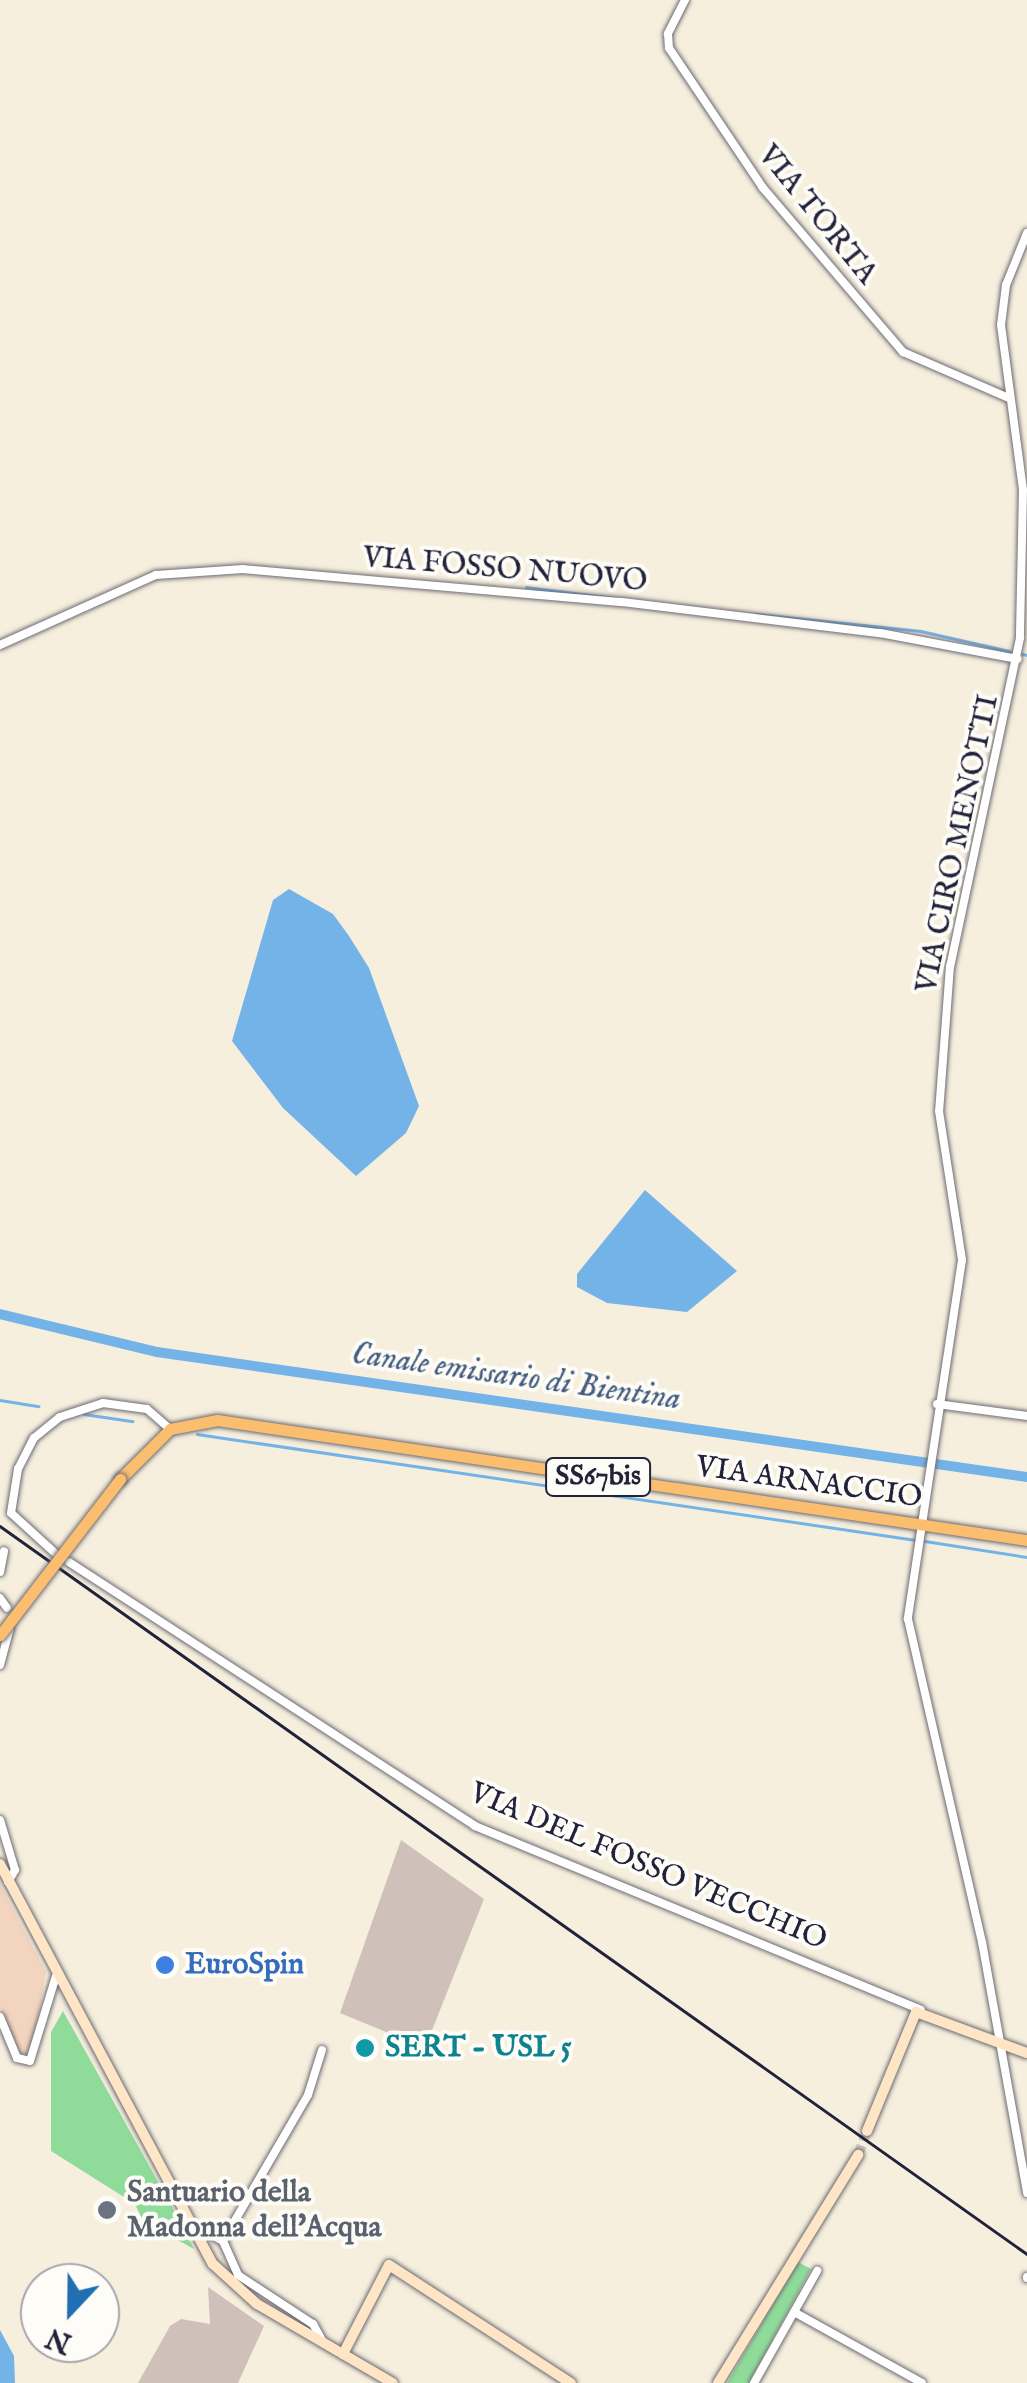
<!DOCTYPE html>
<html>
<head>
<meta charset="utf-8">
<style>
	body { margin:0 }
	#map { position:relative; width:1027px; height:2383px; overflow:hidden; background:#f6efde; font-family:"IM FELL English",serif }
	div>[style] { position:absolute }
	.built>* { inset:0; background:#f3d4be }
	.industrial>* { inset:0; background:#cfc0ba }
	.green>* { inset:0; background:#8fdc9a }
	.water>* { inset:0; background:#74b3e7 }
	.stream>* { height:2.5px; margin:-1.25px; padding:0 1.25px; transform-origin:1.25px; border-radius:1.25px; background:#74b3e7 }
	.canal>* { height:10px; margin:-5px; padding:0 5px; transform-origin:5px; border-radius:5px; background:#74b3e7 }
	.secondary-tunnel>* { height:10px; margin-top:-5px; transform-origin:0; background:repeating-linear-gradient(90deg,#ccc6bd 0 10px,transparent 0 15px) }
	.roads { filter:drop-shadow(0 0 2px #6c6a74) drop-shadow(0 0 2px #6c6a74) }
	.street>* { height:8px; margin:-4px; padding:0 4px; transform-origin:4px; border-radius:4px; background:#fff }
	.secondary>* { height:10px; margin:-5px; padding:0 5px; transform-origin:5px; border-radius:5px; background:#fde5c5 }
	.primary>* { height:11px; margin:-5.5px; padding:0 5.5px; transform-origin:5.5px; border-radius:5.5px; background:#fbbe6e }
	.rail>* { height:2.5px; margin:-1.25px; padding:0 1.25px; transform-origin:1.25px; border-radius:1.25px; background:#22223b }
	.bridges { filter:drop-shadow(0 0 2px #6c6a74) drop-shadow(0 0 2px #6c6a74) }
	.primary-bridge>* { height:11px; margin:-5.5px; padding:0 5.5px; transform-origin:5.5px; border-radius:5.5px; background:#fbbe6e }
	.dots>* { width:28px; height:28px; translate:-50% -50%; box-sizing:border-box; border:5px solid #fdfcf7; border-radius:50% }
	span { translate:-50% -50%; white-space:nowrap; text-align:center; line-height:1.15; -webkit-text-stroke:8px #fdfcf7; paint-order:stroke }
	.shield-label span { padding:2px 8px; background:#fdfcf7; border:2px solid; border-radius:8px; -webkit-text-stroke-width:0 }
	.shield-label { font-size:28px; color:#22223b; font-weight:700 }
	.street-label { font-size:30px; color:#22223b }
	.shop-label { font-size:30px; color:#366cbe; font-weight:700 }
	.left { translate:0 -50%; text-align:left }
	.culture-label { font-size:30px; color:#0d838f; font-weight:700 }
	.worship-label { font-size:30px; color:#5b616d; font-weight:700 }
	.water-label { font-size:32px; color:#435c80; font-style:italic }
	.north { position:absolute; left:20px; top:2263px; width:100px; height:100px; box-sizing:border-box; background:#fdfcf7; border:2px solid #a5a5ac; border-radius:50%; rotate:202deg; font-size:28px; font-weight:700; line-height:40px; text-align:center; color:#22223b }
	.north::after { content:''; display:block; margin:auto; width:35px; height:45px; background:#1f6fb2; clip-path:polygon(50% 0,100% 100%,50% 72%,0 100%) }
</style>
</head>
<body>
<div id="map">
	<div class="built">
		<i style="clip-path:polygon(0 1884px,46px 1972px,32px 2054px,20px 2053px,0 2008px)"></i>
	</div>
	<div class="industrial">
		<i style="clip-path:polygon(401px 1840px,484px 1899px,425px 2048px,340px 2013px)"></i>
		<i style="clip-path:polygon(208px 2287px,264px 2326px,238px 2383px,138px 2383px,170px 2326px,181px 2319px,210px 2324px)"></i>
	</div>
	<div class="green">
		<i style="clip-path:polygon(63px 2011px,176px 2214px,194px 2249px,143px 2221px,135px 2204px,51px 2151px,51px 2032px)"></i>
		<i style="clip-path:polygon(798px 2262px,811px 2269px,749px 2383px,727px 2383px)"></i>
	</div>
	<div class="water">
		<i style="clip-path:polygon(289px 889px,333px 914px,349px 936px,369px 968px,419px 1106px,406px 1133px,356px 1176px,283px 1108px,232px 1041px,273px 900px)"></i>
		<i style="clip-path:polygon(645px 1190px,737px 1271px,687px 1312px,607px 1303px,577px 1287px,577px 1274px)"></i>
		<i style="clip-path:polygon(0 2330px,14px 2356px,15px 2383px,0 2383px)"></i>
	</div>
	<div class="stream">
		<i style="left:526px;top:587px;width:89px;rotate:7.1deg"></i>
		<i style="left:756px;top:614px;width:166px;rotate:5.9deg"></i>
		<i style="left:921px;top:631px;width:90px;rotate:12.8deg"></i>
		<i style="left:1023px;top:654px;width:4px;rotate:14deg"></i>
		<i style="left:0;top:1400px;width:39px;rotate:9deg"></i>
		<i style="left:84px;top:1414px;width:49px;rotate:8.3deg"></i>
		<i style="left:197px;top:1434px;width:728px;rotate:8.38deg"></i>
		<i style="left:925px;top:1541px;width:103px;rotate:8.9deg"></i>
	</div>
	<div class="canal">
		<i style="left:0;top:1314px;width:162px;rotate:13.6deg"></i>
		<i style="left:157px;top:1352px;width:879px;rotate:8.18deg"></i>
	</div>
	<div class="secondary-tunnel">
		<i style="left:858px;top:2155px;width:26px;rotate:-69deg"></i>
	</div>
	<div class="roads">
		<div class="street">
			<i style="left:685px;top:0;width:38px;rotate:117deg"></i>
			<i style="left:668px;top:34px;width:14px;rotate:86deg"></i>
			<i style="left:669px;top:48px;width:169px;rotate:56.1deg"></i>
			<i style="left:763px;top:188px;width:216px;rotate:49.5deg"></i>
			<i style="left:903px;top:352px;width:116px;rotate:23.5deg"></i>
			<i style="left:1027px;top:233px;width:56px;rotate:112deg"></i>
			<i style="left:1006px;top:285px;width:40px;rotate:97.1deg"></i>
			<i style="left:1001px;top:325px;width:166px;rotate:82.4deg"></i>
			<i style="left:1023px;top:490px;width:148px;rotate:91.2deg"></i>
			<i style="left:1020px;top:638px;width:335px;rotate:102deg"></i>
			<i style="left:950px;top:966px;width:145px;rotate:94.3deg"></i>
			<i style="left:939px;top:1111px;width:151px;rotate:81.2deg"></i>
			<i style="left:962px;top:1260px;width:363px;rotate:98.6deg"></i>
			<i style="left:908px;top:1619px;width:331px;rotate:77.1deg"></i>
			<i style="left:982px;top:1942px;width:255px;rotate:79.8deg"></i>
			<i style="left:0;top:645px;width:171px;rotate:-24.2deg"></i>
			<i style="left:156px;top:575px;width:87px;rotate:-3.9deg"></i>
			<i style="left:243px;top:569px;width:380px;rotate:5deg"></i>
			<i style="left:622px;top:602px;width:260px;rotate:6.9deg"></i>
			<i style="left:880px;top:633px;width:140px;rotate:10.7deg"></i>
			<i style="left:937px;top:1404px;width:91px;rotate:7.6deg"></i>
			<i style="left:55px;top:1553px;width:59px;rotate:-137.7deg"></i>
			<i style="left:11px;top:1513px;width:45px;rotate:-81deg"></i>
			<i style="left:18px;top:1469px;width:35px;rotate:-63deg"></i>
			<i style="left:34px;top:1438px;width:33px;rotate:-39deg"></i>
			<i style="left:60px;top:1417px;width:45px;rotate:-18deg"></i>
			<i style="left:103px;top:1403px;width:44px;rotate:7.8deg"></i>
			<i style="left:147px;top:1409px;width:30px;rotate:41deg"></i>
			<i style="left:69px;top:1562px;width:484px;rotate:33deg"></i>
			<i style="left:475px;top:1826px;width:482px;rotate:22.4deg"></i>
			<i style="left:0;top:1572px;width:21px;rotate:-79deg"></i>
			<i style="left:0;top:1598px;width:12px;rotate:55deg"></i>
			<i style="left:0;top:1665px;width:38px;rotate:-75deg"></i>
			<i style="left:0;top:1820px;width:52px;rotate:73.3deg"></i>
			<i style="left:15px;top:1870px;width:14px;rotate:120deg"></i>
			<i style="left:0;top:2017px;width:44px;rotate:67.5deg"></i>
			<i style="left:17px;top:2058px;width:13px;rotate:13deg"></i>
			<i style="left:30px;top:2061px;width:89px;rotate:-73deg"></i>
			<i style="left:193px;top:2225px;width:34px;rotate:28deg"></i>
			<i style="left:223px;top:2241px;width:37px;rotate:66deg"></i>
			<i style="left:238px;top:2275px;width:90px;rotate:33.2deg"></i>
			<i style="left:313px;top:2324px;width:21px;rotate:61deg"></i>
			<i style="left:223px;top:2241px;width:169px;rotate:-59.8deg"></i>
			<i style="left:308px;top:2095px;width:47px;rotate:-72.7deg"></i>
			<i style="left:1027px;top:2277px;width:1px;rotate:90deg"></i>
			<i style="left:794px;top:2312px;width:146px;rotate:29deg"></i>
			<i style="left:754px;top:2383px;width:129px;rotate:-60.6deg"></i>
		</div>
		<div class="secondary">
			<i style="left:0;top:1864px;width:453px;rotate:62deg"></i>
			<i style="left:213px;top:2264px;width:59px;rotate:42.3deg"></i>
			<i style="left:257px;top:2304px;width:157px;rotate:30.2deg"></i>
			<i style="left:867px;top:2131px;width:129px;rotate:-67.6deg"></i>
			<i style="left:916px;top:2012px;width:118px;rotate:20.3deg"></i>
			<i style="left:343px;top:2354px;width:100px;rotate:-62.7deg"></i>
			<i style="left:389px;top:2265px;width:217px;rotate:33deg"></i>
			<i style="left:718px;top:2383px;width:268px;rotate:-58.4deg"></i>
		</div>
		<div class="primary">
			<i style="left:120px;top:1479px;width:71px;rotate:-45deg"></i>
			<i style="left:170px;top:1429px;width:48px;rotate:-10.8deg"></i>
			<i style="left:217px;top:1420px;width:819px;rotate:8.43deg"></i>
		</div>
	</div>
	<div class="rail">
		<i style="left:0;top:1526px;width:1259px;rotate:35.33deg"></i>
	</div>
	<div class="bridges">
		<div class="primary-bridge">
			<i style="left:0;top:1635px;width:197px;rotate:-52.4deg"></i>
		</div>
	</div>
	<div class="dots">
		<i style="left:165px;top:1965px;background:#3f7fe0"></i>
		<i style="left:365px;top:2048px;background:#0f9aa8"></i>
		<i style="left:107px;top:2210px;background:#6b7280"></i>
	</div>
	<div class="shield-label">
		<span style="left:598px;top:1477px">SS67bis</span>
	</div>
	<div class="street-label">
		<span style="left:817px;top:215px;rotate:51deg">VIA TORTA</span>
		<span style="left:505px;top:570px;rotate:5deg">VIA FOSSO NUOVO</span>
		<span style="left:958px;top:844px;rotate:-78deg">VIA CIRO MENOTTI</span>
		<span style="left:809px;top:1483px;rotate:8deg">VIA ARNACCIO</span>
		<span style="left:648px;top:1867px;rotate:23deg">VIA DEL FOSSO VECCHIO</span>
	</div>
	<div class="shop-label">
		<span class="left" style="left:185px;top:1965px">EuroSpin</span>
	</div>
	<div class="culture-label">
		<span class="left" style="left:385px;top:2048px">SERT - USL 5</span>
	</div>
	<div class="worship-label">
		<span class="left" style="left:127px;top:2210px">Santuario della<br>Madonna dell'Acqua</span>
	</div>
	<div class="water-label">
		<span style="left:516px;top:1378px;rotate:8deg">Canale emissario di Bientina</span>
	</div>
	<div class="north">N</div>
</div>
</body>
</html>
